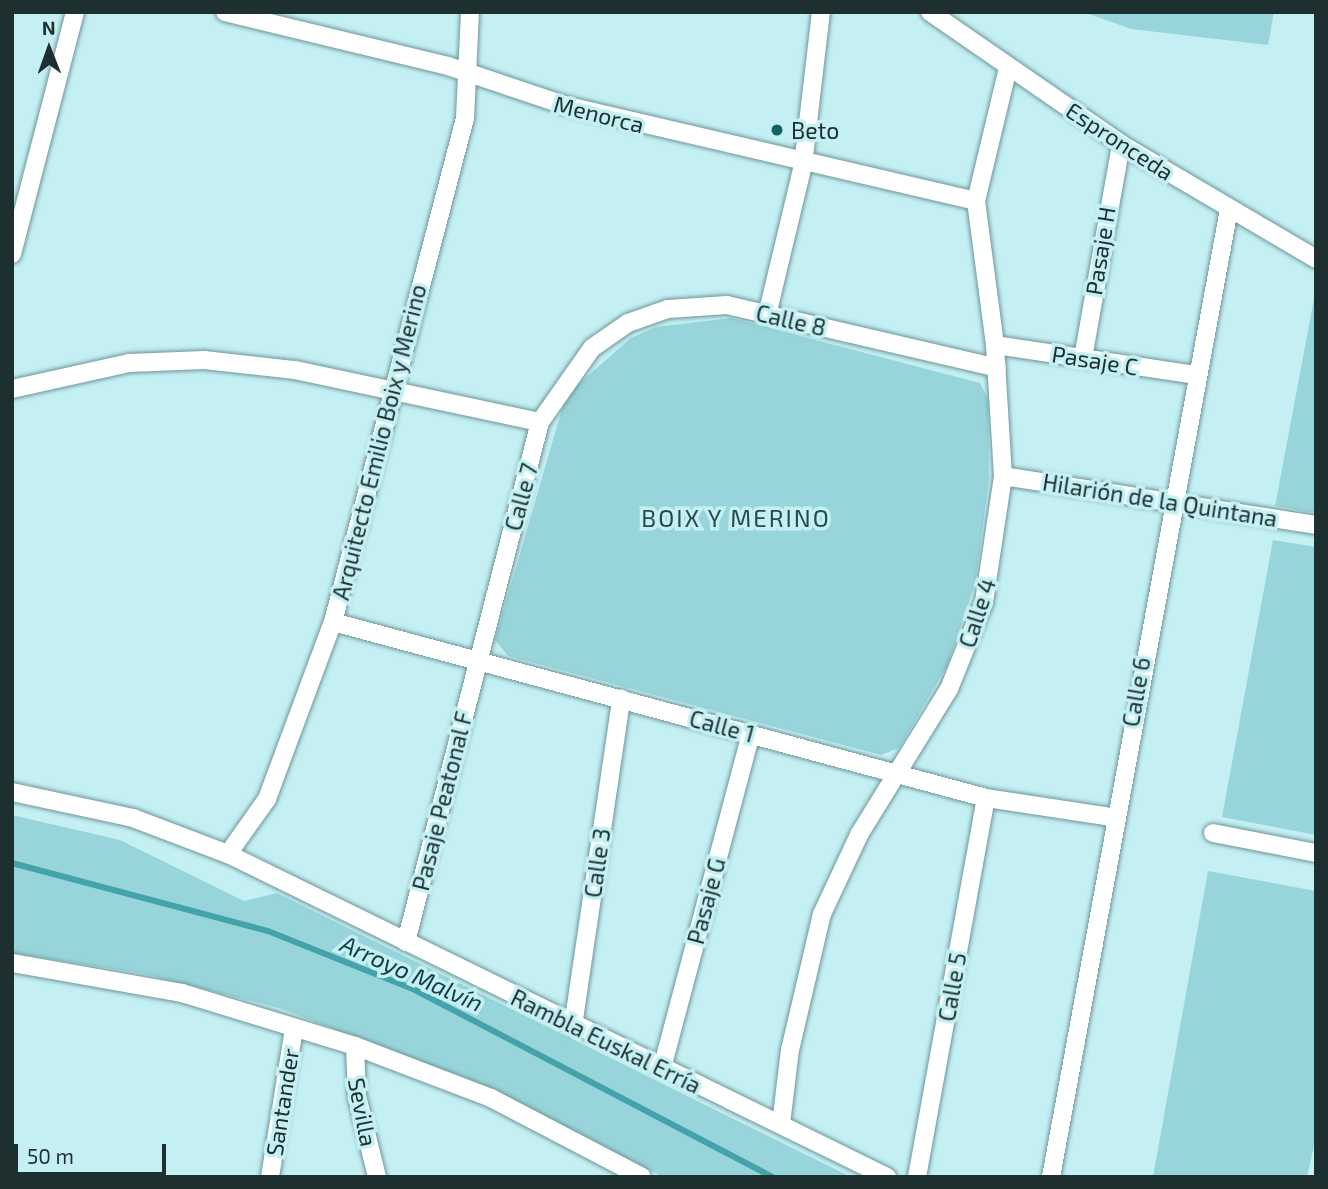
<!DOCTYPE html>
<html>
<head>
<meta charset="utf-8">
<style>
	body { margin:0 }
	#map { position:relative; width:1328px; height:1189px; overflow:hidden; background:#c4f0f4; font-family:"Exo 2",sans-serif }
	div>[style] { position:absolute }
	.green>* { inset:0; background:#98d5da }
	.stream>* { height:6px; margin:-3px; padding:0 3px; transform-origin:3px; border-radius:3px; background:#44a2aa }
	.roads { filter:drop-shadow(0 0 2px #6d9699) drop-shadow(0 0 2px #6d9699) }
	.minor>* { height:18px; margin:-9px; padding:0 9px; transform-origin:9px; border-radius:9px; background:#fff }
	.dots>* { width:19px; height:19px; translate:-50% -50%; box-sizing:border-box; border:4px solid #c4f0f4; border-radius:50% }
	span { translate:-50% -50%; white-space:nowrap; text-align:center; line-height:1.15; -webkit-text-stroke:7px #c4f0f4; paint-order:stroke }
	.street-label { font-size:23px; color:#1e2f30 }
	.poi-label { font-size:23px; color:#1e2f30 }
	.left { translate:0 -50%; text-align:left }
	.neighbourhood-label { font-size:24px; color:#244c4f; letter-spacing:2px }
	.water-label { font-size:24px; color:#113d41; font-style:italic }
	.frame { position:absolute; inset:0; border:14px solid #1e2f30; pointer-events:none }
	.north { position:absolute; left:14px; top:14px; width:70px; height:70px; -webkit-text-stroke:5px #c4f0f4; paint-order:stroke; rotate:359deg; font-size:19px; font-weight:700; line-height:28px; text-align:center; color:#1e2f30 }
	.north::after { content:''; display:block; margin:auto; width:24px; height:32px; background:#1e2f30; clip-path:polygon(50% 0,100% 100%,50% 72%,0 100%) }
	.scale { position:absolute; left:14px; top:1144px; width:152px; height:32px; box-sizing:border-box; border:4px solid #1e2f30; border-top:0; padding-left:9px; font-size:21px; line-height:24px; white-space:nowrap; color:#1e2f30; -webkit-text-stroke:5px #c4f0f4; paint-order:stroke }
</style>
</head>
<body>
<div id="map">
	<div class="green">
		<i style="clip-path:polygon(1084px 12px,1274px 12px,1268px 45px,1131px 29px)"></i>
		<i style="clip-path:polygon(1316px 288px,1316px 513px,1275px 506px)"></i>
		<i style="clip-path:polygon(731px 318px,980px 383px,988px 399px,989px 479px,975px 584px,947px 666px,899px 748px,881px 755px,508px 656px,495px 640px,566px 395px,631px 338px,656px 327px)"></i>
		<i style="clip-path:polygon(1273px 540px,1316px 547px,1316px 835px,1222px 817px)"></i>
		<i style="clip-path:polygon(12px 815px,120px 840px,244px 901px,277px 893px,851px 1177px,663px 1177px,486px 1086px,279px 1008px,145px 974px,12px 953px)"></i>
		<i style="clip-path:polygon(1208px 871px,1316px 891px,1316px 1137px,1307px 1177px,1153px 1177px)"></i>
	</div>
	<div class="stream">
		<i style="left:12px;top:863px;width:265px;rotate:14.9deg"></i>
		<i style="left:268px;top:931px;width:156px;rotate:21.8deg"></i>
		<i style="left:413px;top:989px;width:406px;rotate:27.6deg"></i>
	</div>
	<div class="roads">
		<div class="minor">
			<i style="left:225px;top:12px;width:229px;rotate:13.6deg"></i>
			<i style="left:448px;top:66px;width:122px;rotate:18.6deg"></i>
			<i style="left:564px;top:105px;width:423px;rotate:13.1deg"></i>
			<i style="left:930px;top:12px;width:232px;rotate:34.6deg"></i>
			<i style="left:1121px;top:144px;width:226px;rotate:30.5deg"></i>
			<i style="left:12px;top:254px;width:250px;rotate:-75.4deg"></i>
			<i style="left:767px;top:315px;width:154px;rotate:-76.5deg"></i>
			<i style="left:803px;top:165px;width:154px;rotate:-83.3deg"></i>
			<i style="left:995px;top:345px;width:202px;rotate:8.5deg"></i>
			<i style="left:1083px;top:358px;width:217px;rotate:-79.9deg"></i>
			<i style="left:12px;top:389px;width:120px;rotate:-12.5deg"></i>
			<i style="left:129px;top:363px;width:75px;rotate:-2.3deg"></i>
			<i style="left:204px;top:360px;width:92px;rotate:6.3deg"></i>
			<i style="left:295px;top:370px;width:250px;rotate:12deg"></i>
			<i style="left:1003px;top:476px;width:317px;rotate:8.9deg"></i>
			<i style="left:333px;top:622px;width:676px;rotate:15.08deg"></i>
			<i style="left:986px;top:798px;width:127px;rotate:8.6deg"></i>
			<i style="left:12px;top:792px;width:124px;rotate:12.1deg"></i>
			<i style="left:133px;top:818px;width:102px;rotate:20.8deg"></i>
			<i style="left:228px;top:854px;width:734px;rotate:26.11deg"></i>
			<i style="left:1213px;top:833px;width:105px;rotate:11deg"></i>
			<i style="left:228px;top:854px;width:67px;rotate:-54.7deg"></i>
			<i style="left:267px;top:799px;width:189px;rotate:-69.6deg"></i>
			<i style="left:333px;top:622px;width:521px;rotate:-75.32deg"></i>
			<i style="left:465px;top:118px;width:106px;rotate:-87.3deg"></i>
			<i style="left:406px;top:942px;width:537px;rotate:-75.55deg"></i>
			<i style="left:540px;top:422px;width:90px;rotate:-54.9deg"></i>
			<i style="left:592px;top:348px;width:44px;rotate:-34.8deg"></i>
			<i style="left:628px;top:323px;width:42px;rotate:-19.3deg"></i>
			<i style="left:668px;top:309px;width:59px;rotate:-3.9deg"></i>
			<i style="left:727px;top:305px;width:277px;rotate:13.1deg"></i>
			<i style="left:12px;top:963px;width:173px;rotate:10deg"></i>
			<i style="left:182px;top:993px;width:181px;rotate:17deg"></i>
			<i style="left:355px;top:1046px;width:146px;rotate:20.9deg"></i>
			<i style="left:491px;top:1098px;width:170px;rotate:27.6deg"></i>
			<i style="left:573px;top:1026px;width:331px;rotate:-81.6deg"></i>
			<i style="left:355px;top:1046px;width:50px;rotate:87.7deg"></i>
			<i style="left:357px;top:1096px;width:83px;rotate:76.1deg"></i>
			<i style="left:662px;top:1068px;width:346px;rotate:-75.1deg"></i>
			<i style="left:781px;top:1124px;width:75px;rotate:-83.1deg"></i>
			<i style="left:790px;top:1050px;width:140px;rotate:-76.8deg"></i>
			<i style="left:822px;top:914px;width:89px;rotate:-64.9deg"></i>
			<i style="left:860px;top:833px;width:169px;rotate:-58.3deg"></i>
			<i style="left:949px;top:689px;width:94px;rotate:-68.1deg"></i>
			<i style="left:984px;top:602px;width:127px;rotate:-81.4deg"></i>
			<i style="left:1003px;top:476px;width:131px;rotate:-93.5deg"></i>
			<i style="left:995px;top:345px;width:145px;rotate:-97.5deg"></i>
			<i style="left:976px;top:201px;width:137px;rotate:-76.5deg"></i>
			<i style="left:270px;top:1177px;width:151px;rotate:-80.8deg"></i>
			<i style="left:917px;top:1177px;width:385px;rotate:-79.7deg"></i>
			<i style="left:1051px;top:1177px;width:984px;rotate:-79.58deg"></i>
		</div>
	</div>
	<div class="dots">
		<i style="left:777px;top:130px;background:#136269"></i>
	</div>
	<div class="street-label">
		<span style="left:599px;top:114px;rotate:14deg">Menorca</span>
		<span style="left:1120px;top:141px;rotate:33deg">Espronceda</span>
		<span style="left:1100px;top:251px;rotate:-81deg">Pasaje H</span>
		<span style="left:791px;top:320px;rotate:13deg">Calle 8</span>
		<span style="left:1095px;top:360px;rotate:9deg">Pasaje C</span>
		<span style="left:379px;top:442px;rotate:-76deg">Arquitecto Emilio Boix y Merino</span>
		<span style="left:521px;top:497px;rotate:-75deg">Calle 7</span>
		<span style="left:1160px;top:500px;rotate:9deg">Hilarión de la Quintana</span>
		<span style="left:977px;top:613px;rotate:-72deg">Calle 4</span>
		<span style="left:1136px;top:692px;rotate:-80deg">Calle 6</span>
		<span style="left:722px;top:726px;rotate:15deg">Calle 1</span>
		<span style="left:442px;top:801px;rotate:-76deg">Pasaje Peatonal F</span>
		<span style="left:597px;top:863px;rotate:-82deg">Calle 3</span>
		<span style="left:706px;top:901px;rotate:-75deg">Pasaje G</span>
		<span style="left:952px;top:987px;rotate:-80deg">Calle 5</span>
		<span style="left:606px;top:1041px;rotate:26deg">Rambla Euskal Erría</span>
		<span style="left:282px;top:1102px;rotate:-81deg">Santander</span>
		<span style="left:363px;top:1112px;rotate:79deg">Sevilla</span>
	</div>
	<div class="poi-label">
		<span class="left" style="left:791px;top:130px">Beto</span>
	</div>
	<div class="neighbourhood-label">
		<span style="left:736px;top:518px">BOIX Y MERINO</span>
	</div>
	<div class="water-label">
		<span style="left:412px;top:973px;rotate:24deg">Arroyo Malvín</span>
	</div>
	<div class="frame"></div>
	<div class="north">N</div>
	<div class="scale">50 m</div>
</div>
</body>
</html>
